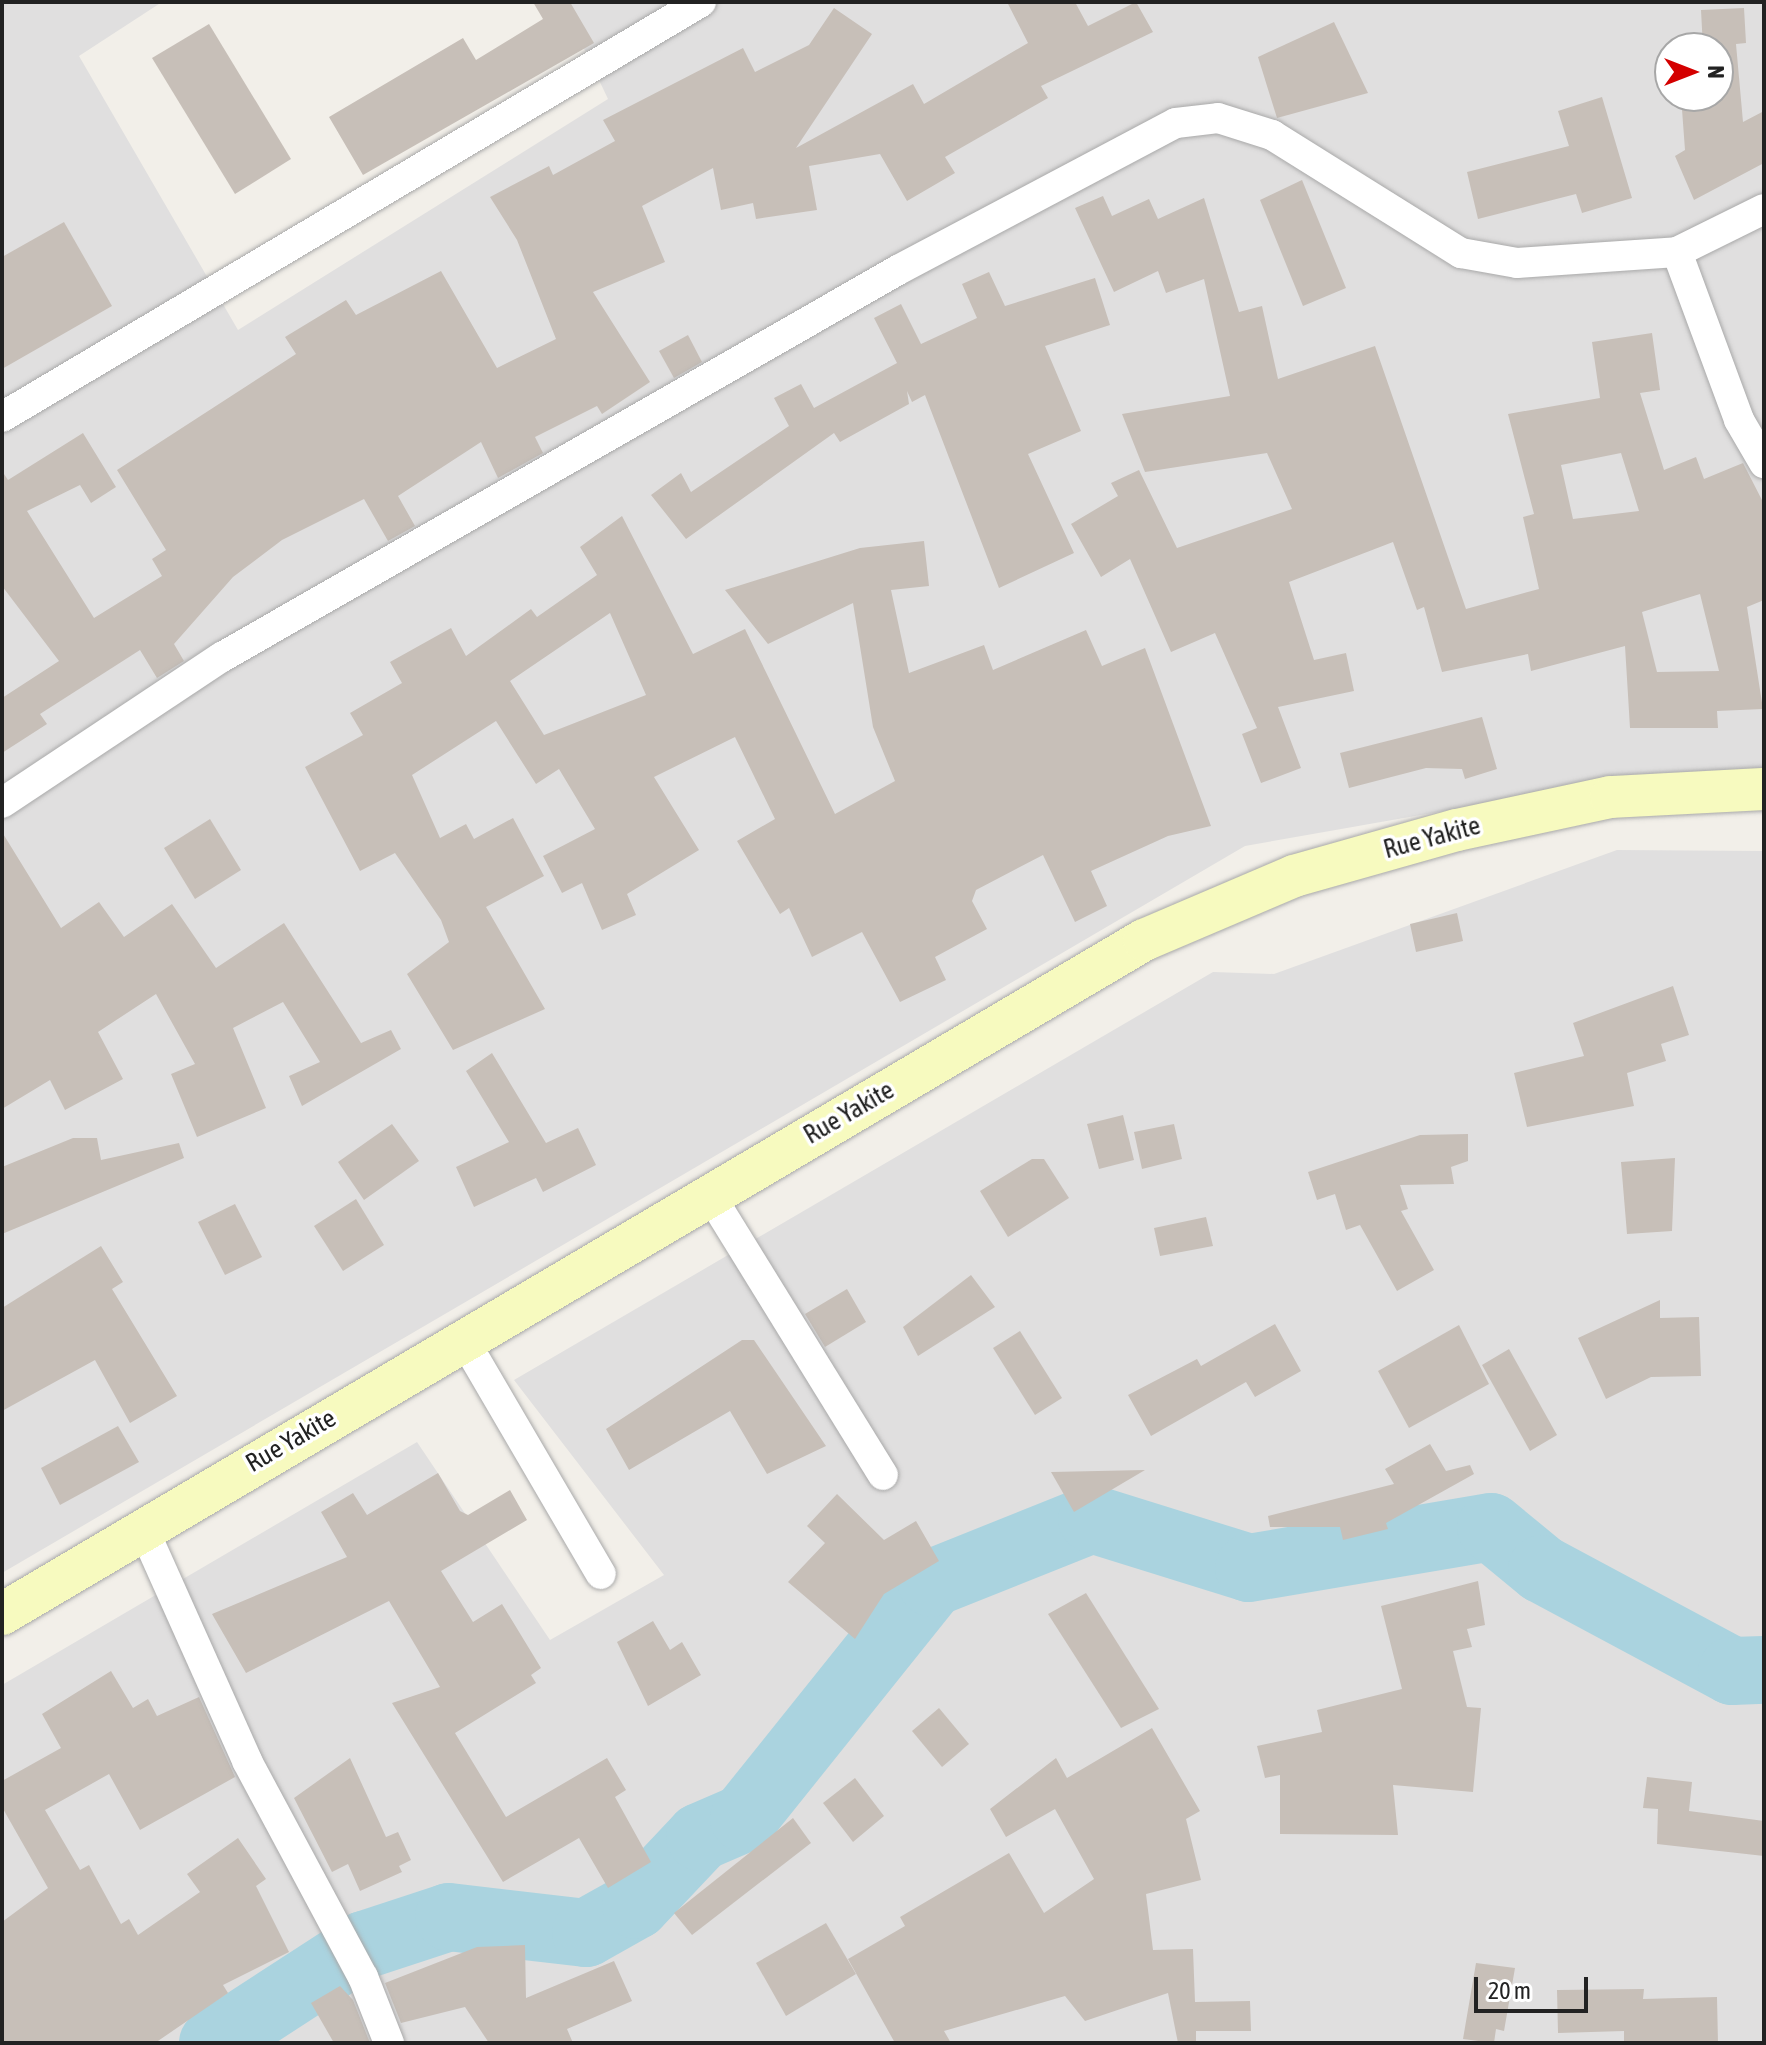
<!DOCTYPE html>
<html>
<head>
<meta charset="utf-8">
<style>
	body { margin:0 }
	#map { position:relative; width:1766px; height:2045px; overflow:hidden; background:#f2efe9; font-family:"Asap Condensed",sans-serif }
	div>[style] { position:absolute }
	.residential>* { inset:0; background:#e0dfdf }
	.river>* { height:68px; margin:-34px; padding:0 34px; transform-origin:34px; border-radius:34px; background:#aad3df }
	.building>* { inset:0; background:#c7bfb8 }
	.roads { filter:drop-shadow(0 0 2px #a9a9a9) drop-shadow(0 0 2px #a9a9a9) }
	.minor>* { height:30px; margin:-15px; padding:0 15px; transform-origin:15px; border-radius:15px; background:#fff }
	.secondary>* { height:42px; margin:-21px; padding:0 21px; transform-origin:21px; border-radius:21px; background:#f7fabf }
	span { translate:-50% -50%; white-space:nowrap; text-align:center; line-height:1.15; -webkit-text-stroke:7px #fff; paint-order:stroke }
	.street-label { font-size:26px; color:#222 }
	.frame { position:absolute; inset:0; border:4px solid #222; pointer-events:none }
	.north { position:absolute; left:1654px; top:32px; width:80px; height:80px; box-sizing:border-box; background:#fff; border:2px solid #a7a7a7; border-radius:50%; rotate:90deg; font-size:22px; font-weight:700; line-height:32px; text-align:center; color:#222 }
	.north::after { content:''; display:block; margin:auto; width:28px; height:36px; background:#d40000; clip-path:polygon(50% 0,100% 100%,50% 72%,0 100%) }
	.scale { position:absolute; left:1474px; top:1977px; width:114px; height:36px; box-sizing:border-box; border:4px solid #222; border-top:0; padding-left:10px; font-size:24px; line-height:28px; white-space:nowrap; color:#222; -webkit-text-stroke:6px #fff; paint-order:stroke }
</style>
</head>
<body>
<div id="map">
	<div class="residential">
		<i style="clip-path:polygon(evenodd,2px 2px,162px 2px,79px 56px,238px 330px,608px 99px,562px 2px,1764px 2px,1764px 771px,1659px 773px,1245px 846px,2px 1573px,2px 2px,1670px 48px,1718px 48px,1718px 96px,1670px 96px,1670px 48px)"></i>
		<i style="clip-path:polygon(1617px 850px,1764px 851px,1764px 2043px,2px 2043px,2px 1685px,417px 1442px,550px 1640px,664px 1575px,514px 1380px,1213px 972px,1274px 974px)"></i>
	</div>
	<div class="river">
		<i style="left:213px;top:2043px;width:180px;rotate:-33deg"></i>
		<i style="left:364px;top:1945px;width:89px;rotate:-18.2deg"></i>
		<i style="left:449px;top:1917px;width:138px;rotate:6.7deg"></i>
		<i style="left:586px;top:1933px;width:57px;rotate:-29.2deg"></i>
		<i style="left:636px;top:1905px;width:93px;rotate:-46.7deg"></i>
		<i style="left:700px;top:1837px;width:48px;rotate:-23.4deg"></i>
		<i style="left:744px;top:1818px;width:301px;rotate:-51.3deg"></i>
		<i style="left:932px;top:1583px;width:172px;rotate:-21.8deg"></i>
		<i style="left:1092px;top:1519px;width:164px;rotate:17.3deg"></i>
		<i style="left:1249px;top:1568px;width:245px;rotate:-9.6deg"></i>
		<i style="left:1491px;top:1527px;width:66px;rotate:39.5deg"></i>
		<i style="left:1542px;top:1569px;width:216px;rotate:28.2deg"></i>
		<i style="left:1732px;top:1671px;width:32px;rotate:-2deg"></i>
	</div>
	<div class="building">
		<i style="clip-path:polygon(533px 2px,570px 2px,594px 43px,363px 175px,329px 117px,463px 38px,476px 60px,543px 19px)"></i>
		<i style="clip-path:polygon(1007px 2px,1075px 2px,1088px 26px,1136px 2px,1153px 32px,1041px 86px,1048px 98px,945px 157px,955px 173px,907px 201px,880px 154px,809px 166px,817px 210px,756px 219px,753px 203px,721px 210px,713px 168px,642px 206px,665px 262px,593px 292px,650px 382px,602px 414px,597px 406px,535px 437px,543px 453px,498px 478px,481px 442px,398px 496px,415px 526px,388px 541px,364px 499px,282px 540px,233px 577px,174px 644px,184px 661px,157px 678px,140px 650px,40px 714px,47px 724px,2px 753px,2px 698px,59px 661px,2px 586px,2px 471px,8px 480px,83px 433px,116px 487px,91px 503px,80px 485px,27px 511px,94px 618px,162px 576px,152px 559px,166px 550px,117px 470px,296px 354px,285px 337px,346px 300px,356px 315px,441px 271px,497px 368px,556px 339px,517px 240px,490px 197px,549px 166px,553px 175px,615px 141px,603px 120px,743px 48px,755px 72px,809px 45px,834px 8px,872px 34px,796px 148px,913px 84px,924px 104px,1028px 43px)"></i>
		<i style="clip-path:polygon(1744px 8px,1746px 43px,1736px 44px,1743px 122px,1764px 111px,1764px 163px,1694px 200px,1675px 156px,1685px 150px,1681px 96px,1718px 96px,1718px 48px,1703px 48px,1701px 10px)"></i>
		<i style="clip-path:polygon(1334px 22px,1368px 93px,1277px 118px,1258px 57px)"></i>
		<i style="clip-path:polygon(209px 24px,291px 159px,235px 194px,152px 58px)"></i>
		<i style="clip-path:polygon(1602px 97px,1632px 198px,1582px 213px,1576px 194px,1478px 219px,1467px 172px,1569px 146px,1558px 111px)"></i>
		<i style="clip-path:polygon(1302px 180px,1346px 288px,1303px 306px,1260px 200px)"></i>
		<i style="clip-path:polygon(evenodd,1103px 196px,1112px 216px,1149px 199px,1158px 219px,1204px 198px,1239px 312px,1262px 306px,1278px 379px,1375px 346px,1466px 609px,1539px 589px,1523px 517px,1534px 514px,1508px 414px,1600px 398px,1592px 342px,1652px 333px,1660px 390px,1640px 393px,1664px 470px,1696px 457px,1704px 479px,1743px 463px,1764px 504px,1764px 600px,1747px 607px,1763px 709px,1717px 711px,1718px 728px,1630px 728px,1625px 646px,1531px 671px,1528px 654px,1442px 672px,1424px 607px,1417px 610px,1393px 542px,1289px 582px,1314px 660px,1346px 653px,1354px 691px,1278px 707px,1301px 768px,1261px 783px,1242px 734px,1257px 728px,1215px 633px,1171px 652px,1130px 559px,1101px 577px,1071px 524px,1118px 496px,1111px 483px,1139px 470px,1177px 548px,1292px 509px,1267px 453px,1145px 472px,1122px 414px,1230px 396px,1204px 279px,1166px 293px,1158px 271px,1114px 292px,1075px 208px,1103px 196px,1621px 453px,1639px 511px,1573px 519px,1561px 465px,1621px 453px,1103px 196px,1700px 594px,1719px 671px,1657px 672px,1642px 612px,1700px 594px)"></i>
		<i style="clip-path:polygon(64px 222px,112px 306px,2px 369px,2px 257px)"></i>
		<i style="clip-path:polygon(989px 272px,1005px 306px,1095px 278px,1110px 325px,1045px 346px,1081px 431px,1028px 454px,1074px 553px,999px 588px,925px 395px,912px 402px,907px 391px,909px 404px,840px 442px,834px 433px,686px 539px,651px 495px,681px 473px,691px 492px,789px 426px,774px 398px,801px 384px,814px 408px,897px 363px,874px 318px,901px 304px,921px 344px,977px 318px,962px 284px)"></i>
		<i style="clip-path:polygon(688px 335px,702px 362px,674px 378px,659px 351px)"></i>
		<i style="clip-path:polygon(evenodd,622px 516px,693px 654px,745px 629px,835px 814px,895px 781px,873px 727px,853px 603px,768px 644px,725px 590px,860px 548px,924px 541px,929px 586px,891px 590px,909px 673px,984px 645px,993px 670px,1086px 630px,1102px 666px,1145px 648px,1211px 826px,1168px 836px,1091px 871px,1107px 906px,1075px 922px,1043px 855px,976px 890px,972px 901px,987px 929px,935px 957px,946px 980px,900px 1002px,862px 932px,812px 957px,789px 908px,780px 914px,737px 841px,775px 819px,735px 737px,654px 777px,699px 850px,627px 894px,636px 915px,602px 930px,582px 883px,562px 893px,543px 856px,595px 829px,559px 769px,536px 784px,496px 721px,412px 775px,440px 838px,466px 824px,474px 839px,513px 818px,544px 876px,486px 907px,545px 1009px,453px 1050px,407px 974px,449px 942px,441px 920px,395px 853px,360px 871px,305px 767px,363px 735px,350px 713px,402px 683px,390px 662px,451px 628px,466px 656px,531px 609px,537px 617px,597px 575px,580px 547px,622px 516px,610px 613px,646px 695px,544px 735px,510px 681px,610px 613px)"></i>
		<i style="clip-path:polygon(1482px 717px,1497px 769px,1465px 779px,1462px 769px,1426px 768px,1349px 788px,1340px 753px)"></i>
		<i style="clip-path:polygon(210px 819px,241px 870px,195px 899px,164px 848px)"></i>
		<i style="clip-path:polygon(2px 832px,61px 928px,99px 902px,124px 937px,172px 904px,216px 968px,284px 923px,361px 1043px,391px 1030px,401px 1049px,302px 1106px,289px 1076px,320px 1062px,283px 1002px,233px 1028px,266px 1108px,197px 1137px,171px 1074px,195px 1064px,156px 994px,98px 1032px,123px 1079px,65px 1110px,50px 1080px,2px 1109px)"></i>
		<i style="clip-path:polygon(1457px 913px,1463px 941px,1416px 952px,1410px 924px)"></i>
		<i style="clip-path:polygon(1673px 986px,1689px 1035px,1661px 1044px,1666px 1061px,1627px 1073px,1634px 1106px,1527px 1127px,1514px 1073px,1584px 1056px,1573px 1023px)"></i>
		<i style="clip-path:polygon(492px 1053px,546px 1143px,578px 1128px,596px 1165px,543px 1192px,536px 1178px,474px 1207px,456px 1167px,509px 1142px,466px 1071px)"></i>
		<i style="clip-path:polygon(1123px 1115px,1134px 1160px,1099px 1169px,1087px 1124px)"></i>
		<i style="clip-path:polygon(392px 1124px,419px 1161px,364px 1200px,338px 1162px)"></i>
		<i style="clip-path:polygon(1174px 1124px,1182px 1159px,1142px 1169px,1134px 1132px)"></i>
		<i style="clip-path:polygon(1468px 1134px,1468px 1161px,1451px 1167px,1454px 1184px,1400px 1185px,1408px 1209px,1401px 1211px,1434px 1270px,1397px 1291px,1360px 1225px,1346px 1230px,1335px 1194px,1317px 1200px,1308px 1172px,1420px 1135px)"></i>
		<i style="clip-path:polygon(73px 1138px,97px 1138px,101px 1160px,179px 1143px,184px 1158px,2px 1234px,2px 1167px)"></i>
		<i style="clip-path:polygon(1675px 1158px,1672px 1231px,1627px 1234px,1621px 1162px)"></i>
		<i style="clip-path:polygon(1032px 1159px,1044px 1159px,1069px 1198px,1008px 1237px,980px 1191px)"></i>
		<i style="clip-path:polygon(356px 1199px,384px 1245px,343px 1271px,314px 1226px)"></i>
		<i style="clip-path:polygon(235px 1204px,262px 1257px,225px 1275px,198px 1222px)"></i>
		<i style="clip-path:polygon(1206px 1217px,1213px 1246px,1160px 1256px,1154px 1228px)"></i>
		<i style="clip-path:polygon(101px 1246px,123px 1282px,112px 1289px,177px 1396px,130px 1423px,95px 1360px,2px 1411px,2px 1308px)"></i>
		<i style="clip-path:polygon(971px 1275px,995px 1307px,918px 1356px,903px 1327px)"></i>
		<i style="clip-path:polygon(847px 1289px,866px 1322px,825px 1347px,805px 1314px)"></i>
		<i style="clip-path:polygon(1660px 1300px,1660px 1318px,1699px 1317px,1701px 1376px,1651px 1377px,1606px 1399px,1578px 1338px)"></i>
		<i style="clip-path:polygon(1275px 1324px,1301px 1371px,1255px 1397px,1246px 1382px,1151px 1436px,1128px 1395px,1197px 1359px,1201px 1366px)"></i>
		<i style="clip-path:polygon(1459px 1325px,1489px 1384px,1409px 1428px,1378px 1371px)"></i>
		<i style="clip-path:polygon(1020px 1331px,1062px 1398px,1035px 1415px,993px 1348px)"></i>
		<i style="clip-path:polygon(742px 1340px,754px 1340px,826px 1446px,767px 1474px,730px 1411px,629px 1470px,606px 1429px)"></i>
		<i style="clip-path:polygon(1509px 1349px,1557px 1435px,1530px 1451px,1482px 1365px)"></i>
		<i style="clip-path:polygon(118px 1426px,139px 1462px,60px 1505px,41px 1468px)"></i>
		<i style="clip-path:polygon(1430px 1444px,1446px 1471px,1470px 1465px,1474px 1474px,1386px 1523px,1388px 1529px,1343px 1540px,1340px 1527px,1270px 1527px,1268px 1516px,1394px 1484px,1385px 1469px)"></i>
		<i style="clip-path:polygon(1145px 1470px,1074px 1512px,1051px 1472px)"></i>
		<i style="clip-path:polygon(438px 1473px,460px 1511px,468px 1515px,510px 1490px,527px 1520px,441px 1571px,473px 1622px,502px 1604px,541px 1668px,531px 1675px,536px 1683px,455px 1733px,506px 1817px,607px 1758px,626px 1790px,615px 1797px,651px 1862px,608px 1888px,579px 1838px,503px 1882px,392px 1703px,440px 1687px,389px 1601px,246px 1673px,212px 1614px,347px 1557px,321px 1512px,353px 1493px,367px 1515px)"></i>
		<i style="clip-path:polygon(837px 1494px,884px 1540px,916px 1521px,939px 1561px,884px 1594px,855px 1639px,788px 1582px,825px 1543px,807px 1526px)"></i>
		<i style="clip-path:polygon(1478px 1581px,1485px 1625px,1467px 1629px,1472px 1647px,1453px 1651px,1467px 1707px,1481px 1708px,1473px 1792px,1393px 1785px,1398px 1835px,1280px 1834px,1280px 1775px,1265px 1778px,1257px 1746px,1322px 1732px,1317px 1710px,1402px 1689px,1381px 1606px)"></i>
		<i style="clip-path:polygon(1086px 1593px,1159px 1709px,1121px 1728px,1048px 1614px)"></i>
		<i style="clip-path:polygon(653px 1621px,670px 1650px,682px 1642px,701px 1675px,648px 1706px,617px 1642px)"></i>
		<i style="clip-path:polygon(111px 1671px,133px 1708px,148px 1699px,157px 1716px,199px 1697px,235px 1777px,140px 1830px,109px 1774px,45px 1810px,80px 1870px,89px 1865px,121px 1924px,129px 1919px,138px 1935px,200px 1892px,187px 1874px,238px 1838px,266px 1879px,256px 1886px,289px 1952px,223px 1985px,228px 1993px,155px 2043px,2px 2043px,2px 1922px,48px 1888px,2px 1807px,2px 1781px,61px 1748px,42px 1714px)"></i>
		<i style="clip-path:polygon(939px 1708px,969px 1744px,942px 1767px,912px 1731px)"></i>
		<i style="clip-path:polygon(1152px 1728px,1200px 1811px,1186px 1819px,1201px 1880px,1146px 1894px,1153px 1950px,1193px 1949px,1195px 2002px,1250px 2001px,1251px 2031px,1196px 2031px,1196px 2043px,1178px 2043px,1168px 1993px,1085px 2021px,1065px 1996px,944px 2031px,951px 2043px,895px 2043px,848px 1959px,905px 1926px,900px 1917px,1009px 1853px,1044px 1913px,1094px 1879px,1055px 1809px,1006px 1837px,990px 1809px,1056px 1758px,1067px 1778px)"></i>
		<i style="clip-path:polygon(350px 1758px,386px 1837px,398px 1832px,411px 1860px,399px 1866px,402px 1872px,360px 1891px,348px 1864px,332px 1872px,294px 1798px)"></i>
		<i style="clip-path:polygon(1647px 1777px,1692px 1782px,1689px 1811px,1764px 1821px,1764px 1856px,1657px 1844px,1658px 1809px,1643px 1808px)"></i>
		<i style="clip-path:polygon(855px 1778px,884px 1816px,853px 1842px,823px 1803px)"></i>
		<i style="clip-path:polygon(793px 1818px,811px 1843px,692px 1935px,674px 1913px)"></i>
		<i style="clip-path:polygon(826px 1923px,856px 1974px,786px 2016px,756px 1963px)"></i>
		<i style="clip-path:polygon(525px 1945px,526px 1998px,614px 1961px,632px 2001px,567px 2029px,573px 2043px,489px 2043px,465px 2007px,401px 2023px,385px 1983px,477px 1947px)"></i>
		<i style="clip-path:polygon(1476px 1963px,1515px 1968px,1504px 2031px,1496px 2029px,1494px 2043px,1463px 2039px)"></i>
		<i style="clip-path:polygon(340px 1986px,353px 2000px,370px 2043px,334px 2043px,311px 2003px)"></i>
		<i style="clip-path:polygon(1644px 1989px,1643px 1999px,1717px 1997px,1718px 2043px,1624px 2043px,1624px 2031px,1558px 2033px,1557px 1990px)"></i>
	</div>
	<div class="roads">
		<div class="minor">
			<i style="left:1677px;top:252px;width:179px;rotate:69.7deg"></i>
			<i style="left:1739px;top:420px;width:50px;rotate:59.8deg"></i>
			<i style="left:2px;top:417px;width:813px;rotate:-30.7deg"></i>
			<i style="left:2px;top:803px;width:264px;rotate:-33.6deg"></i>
			<i style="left:222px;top:657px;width:779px;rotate:-29.79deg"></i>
			<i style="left:898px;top:270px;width:314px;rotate:-27.9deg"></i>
			<i style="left:1176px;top:123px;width:42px;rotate:-6.8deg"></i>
			<i style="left:1218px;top:118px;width:57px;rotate:17.5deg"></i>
			<i style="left:1272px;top:135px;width:223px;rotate:32deg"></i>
			<i style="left:1461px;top:253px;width:57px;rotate:10.1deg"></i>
			<i style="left:1517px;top:263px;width:160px;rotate:-3.9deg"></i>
			<i style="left:1677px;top:252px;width:97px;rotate:-26.3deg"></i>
			<i style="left:710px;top:1195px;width:329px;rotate:58.3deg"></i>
			<i style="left:464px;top:1340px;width:271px;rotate:59.7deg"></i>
			<i style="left:143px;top:1528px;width:255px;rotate:65.9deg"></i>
			<i style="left:247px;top:1761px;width:245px;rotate:61.8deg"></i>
			<i style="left:363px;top:1977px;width:71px;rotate:68.5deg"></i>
		</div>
		<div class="secondary">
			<i style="left:2px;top:1614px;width:1326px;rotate:-30.55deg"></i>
			<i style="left:1144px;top:940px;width:163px;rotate:-23.1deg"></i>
			<i style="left:1294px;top:876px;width:169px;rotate:-15.8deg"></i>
			<i style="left:1457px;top:830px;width:157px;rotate:-12.1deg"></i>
			<i style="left:1611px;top:797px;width:153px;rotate:-3deg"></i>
		</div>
	</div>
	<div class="street-label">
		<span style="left:1432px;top:838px;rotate:-15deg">Rue Yakite</span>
		<span style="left:849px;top:1113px;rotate:-30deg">Rue Yakite</span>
		<span style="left:291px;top:1441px;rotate:-30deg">Rue Yakite</span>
	</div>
	<div class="frame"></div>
	<div class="north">N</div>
	<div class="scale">20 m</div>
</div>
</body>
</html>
